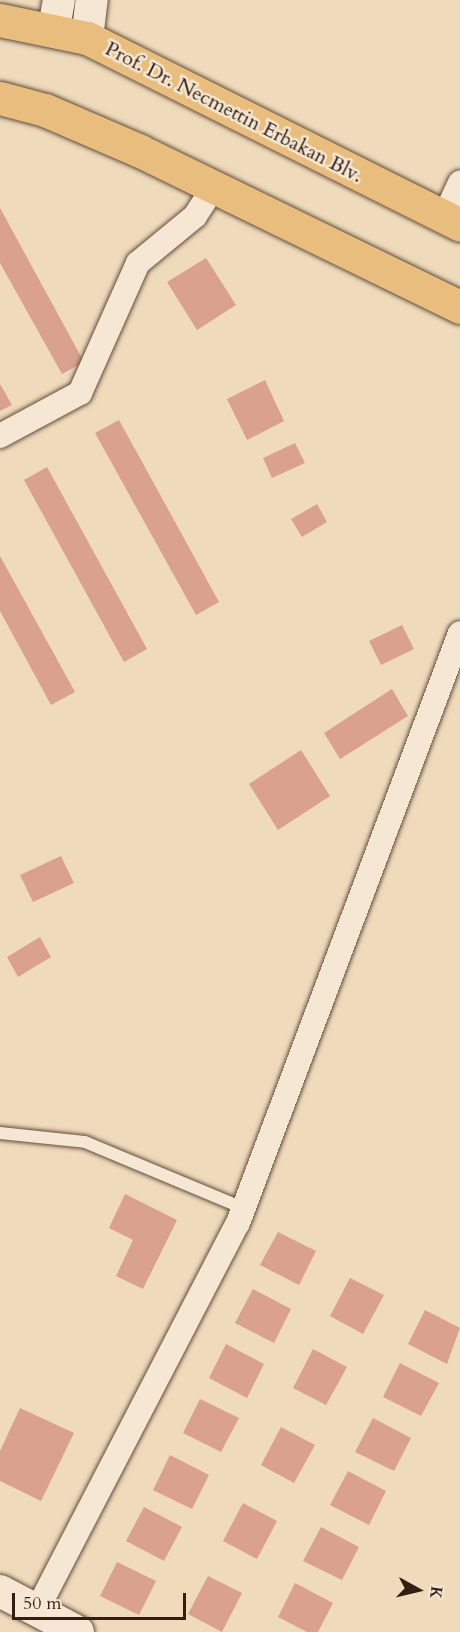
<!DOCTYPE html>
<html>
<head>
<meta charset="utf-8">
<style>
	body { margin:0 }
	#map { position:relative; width:460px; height:1632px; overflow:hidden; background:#efdabb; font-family:Cardo,serif }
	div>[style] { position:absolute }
	.building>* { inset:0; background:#daa18f }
	.roads { filter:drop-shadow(0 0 2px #624d3d) drop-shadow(0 0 2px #624d3d) }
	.service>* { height:12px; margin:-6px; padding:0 6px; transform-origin:6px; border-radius:6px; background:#f5e7d3 }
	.minor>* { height:24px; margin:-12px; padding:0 12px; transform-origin:12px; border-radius:12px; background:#f5e7d3 }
	.tertiary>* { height:32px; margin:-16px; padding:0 16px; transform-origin:16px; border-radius:16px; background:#f5e7d3 }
	.primary>* { height:33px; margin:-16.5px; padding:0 16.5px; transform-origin:16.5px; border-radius:16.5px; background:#e8bd7e }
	span { translate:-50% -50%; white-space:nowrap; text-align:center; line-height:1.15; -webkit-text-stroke:5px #f5e7d3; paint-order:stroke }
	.street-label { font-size:20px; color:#331e13 }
	.north { position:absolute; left:388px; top:1560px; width:60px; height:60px; -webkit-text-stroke:4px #f5e7d3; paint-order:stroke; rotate:98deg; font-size:16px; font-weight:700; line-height:24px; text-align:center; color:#331e13 }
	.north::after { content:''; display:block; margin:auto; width:21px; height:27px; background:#331e13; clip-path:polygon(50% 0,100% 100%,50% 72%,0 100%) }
	.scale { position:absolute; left:12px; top:1593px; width:174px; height:27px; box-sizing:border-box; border:3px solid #331e13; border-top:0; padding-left:8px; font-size:18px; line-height:21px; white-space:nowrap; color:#331e13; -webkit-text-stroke:4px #f5e7d3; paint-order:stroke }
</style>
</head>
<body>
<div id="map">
	<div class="building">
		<i style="clip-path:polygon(0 208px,84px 362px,62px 374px,0 263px)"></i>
		<i style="clip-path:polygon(206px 258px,236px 305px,197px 330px,167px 282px)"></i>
		<i style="clip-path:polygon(265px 380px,284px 421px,247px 440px,227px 399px)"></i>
		<i style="clip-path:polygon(0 384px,12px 405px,0 411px)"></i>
		<i style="clip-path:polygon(119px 420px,219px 602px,196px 615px,95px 433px)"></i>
		<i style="clip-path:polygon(295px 443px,305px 463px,272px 478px,263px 458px)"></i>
		<i style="clip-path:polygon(47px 467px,147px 649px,124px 662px,24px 480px)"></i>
		<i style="clip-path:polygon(317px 504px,327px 522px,302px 537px,291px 519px)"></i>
		<i style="clip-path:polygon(0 556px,75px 692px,51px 705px,0 611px)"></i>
		<i style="clip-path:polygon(402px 625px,414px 649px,381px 665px,369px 641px)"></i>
		<i style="clip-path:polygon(392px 689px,408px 716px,340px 759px,324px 733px)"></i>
		<i style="clip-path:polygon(301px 750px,330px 796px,278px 830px,249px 784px)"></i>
		<i style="clip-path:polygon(61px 856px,74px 883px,33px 902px,20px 875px)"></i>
		<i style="clip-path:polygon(40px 937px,51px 957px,18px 977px,7px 957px)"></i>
		<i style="clip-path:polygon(125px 1194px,177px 1220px,143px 1289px,116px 1276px,133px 1240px,109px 1228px)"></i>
		<i style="clip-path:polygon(278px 1232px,316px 1251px,299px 1285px,260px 1265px)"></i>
		<i style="clip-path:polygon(350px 1278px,384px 1295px,363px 1334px,330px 1316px)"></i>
		<i style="clip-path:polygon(253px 1289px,291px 1309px,274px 1343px,235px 1323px)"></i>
		<i style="clip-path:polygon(425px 1310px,460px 1328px,447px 1364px,408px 1344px)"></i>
		<i style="clip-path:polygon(226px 1344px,264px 1364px,247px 1398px,209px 1378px)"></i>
		<i style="clip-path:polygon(313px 1349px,347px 1367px,326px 1405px,293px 1388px)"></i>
		<i style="clip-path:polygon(400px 1363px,439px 1383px,421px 1416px,383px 1397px)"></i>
		<i style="clip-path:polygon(200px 1399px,239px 1418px,221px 1452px,183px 1433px)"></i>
		<i style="clip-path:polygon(20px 1408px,74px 1433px,41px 1501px,0 1481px,0 1451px)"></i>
		<i style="clip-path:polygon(373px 1418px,411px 1438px,394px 1471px,355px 1452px)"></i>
		<i style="clip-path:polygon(281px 1427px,315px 1445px,294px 1483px,261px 1465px)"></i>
		<i style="clip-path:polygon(170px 1455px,209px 1475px,192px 1509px,153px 1490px)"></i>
		<i style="clip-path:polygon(348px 1471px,386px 1491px,369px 1525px,330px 1505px)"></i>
		<i style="clip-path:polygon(243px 1503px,277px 1521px,257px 1559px,223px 1541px)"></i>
		<i style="clip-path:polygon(144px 1507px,182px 1527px,164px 1561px,126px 1541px)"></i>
		<i style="clip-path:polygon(321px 1527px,359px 1547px,342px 1580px,303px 1561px)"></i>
		<i style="clip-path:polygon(117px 1562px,156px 1581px,139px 1615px,100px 1596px)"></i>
		<i style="clip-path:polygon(208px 1576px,242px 1593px,222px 1632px,188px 1614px)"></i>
		<i style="clip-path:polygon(295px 1583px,333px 1603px,318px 1632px,307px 1632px,278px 1617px)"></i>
	</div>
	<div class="roads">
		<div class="service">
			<i style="left:0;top:1133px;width:85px;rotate:6deg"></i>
			<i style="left:85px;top:1142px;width:171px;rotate:22.7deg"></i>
		</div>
		<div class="minor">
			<i style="left:444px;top:217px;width:38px;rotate:-65deg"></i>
			<i style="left:0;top:436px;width:91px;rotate:-28.3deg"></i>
			<i style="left:80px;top:393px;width:142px;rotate:-66deg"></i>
			<i style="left:138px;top:263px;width:74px;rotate:-39.5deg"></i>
			<i style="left:195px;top:216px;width:35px;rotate:-57deg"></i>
			<i style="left:37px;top:1610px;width:436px;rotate:-62.6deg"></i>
			<i style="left:238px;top:1223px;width:630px;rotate:-69.38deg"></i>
		</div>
		<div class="tertiary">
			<i style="left:54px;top:28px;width:28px;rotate:-80deg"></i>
			<i style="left:87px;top:38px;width:38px;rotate:-83deg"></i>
			<i style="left:0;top:1591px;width:88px;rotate:27.7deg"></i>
		</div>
		<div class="primary">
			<i style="left:0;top:20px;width:89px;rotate:11.7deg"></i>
			<i style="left:87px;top:38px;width:417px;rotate:26.6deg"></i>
			<i style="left:0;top:98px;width:47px;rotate:14.9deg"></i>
			<i style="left:45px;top:110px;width:103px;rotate:23.3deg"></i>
			<i style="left:140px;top:151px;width:356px;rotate:26deg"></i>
		</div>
	</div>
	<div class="street-label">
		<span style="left:234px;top:112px;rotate:27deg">Prof. Dr. Necmettin Erbakan Blv.</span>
	</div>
	<div class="north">K</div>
	<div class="scale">50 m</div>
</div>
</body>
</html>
